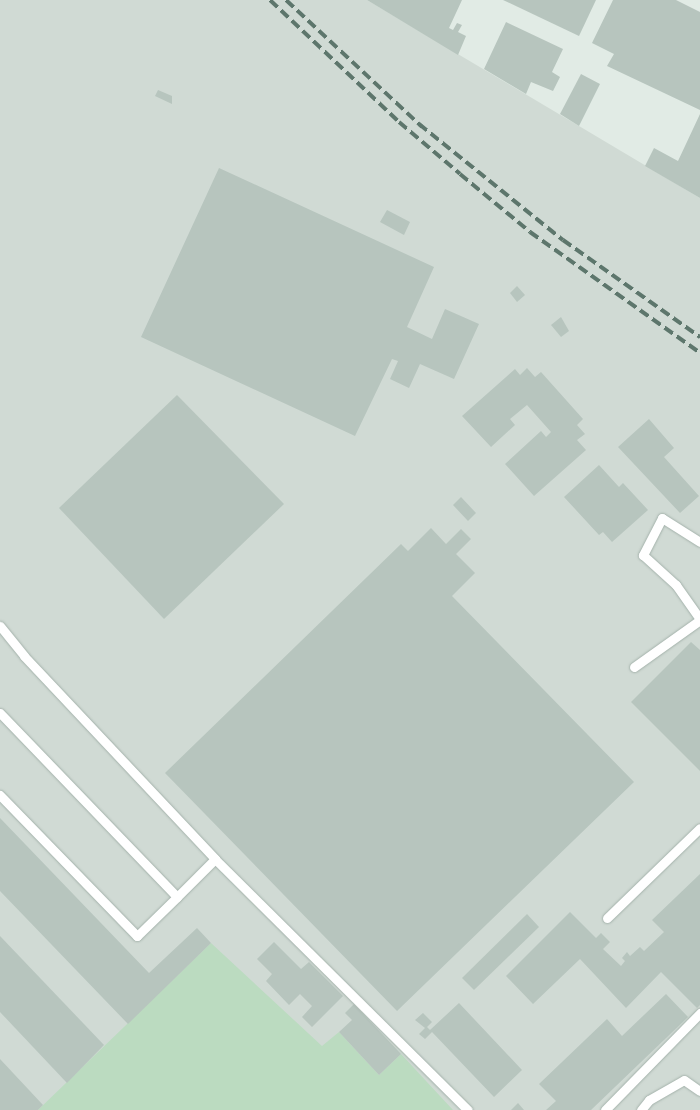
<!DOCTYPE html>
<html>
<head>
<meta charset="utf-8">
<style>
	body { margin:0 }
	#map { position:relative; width:700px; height:1110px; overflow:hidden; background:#e1ebe5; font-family:"Open Sans",sans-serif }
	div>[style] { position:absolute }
	.built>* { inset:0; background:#d0dad4 }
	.green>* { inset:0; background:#bbdbc0 }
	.building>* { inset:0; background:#b7c5be }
	.roads { filter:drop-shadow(0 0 1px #a4b2ab) drop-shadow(0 0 1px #a4b2ab) }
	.service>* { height:9px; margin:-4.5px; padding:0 4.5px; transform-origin:4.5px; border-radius:4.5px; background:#fff }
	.rail>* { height:4px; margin-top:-2px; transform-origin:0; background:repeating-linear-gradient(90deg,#5d766c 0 10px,transparent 0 15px) }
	span { translate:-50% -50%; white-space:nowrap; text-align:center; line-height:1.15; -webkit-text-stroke:4.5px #f1f8f4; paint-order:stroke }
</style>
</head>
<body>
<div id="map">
	<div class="built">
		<i style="clip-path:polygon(0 0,367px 0,700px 198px,700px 1110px,0 1110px)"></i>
	</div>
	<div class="green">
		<i style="clip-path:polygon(211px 943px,322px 1046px,339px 1032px,379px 1075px,401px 1054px,453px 1110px,38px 1110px)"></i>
	</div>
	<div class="building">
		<i style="clip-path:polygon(367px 0,462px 0,449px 28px,453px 30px,457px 23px,462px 25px,458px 32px,466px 36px,458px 55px)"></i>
		<i style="clip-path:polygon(503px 0,596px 0,579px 36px)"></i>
		<i style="clip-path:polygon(613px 0,676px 0,700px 12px,700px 110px,607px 66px,614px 54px,592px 43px)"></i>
		<i style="clip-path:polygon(506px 22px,563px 49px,552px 72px,560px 77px,553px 91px,531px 82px,526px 94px,484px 69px)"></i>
		<i style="clip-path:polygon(581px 74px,600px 84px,579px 126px,560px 114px)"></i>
		<i style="clip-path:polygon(158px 90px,172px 96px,172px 104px,155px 96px)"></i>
		<i style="clip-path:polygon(700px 114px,700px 198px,645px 166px,654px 148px,678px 161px)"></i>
		<i style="clip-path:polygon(219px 168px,434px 267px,407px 327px,432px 339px,445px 309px,479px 324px,454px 379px,420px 364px,409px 388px,390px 379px,398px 361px,392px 359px,355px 436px,141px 337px)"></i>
		<i style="clip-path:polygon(387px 210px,410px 222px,404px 235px,380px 222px)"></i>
		<i style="clip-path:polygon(517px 286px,525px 295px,517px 302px,510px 293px)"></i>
		<i style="clip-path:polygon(561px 317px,569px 331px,561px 337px,551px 325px)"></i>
		<i style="clip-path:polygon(527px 368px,535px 377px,541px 372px,583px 419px,577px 425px,585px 434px,577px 440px,586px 450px,534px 496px,505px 464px,541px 431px,546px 437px,551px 432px,527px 405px,510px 419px,515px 425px,491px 447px,462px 416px,515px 369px,520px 375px)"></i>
		<i style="clip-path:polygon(177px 395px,284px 504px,164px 619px,59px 508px)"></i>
		<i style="clip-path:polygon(649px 419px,674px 448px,664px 457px,699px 496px,680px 513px,618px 447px)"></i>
		<i style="clip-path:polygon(599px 465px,619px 487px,623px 483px,648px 510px,612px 542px,603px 532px,599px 535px,564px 497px)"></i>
		<i style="clip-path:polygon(461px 497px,476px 513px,468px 521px,453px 505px)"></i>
		<i style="clip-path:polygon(431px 528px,446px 544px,461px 529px,471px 539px,456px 554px,475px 573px,452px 596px,634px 782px,397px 1011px,165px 773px,401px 544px,408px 551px)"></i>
		<i style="clip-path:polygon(691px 642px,700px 650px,700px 771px,631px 702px)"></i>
		<i style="clip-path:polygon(0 818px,149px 973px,197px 928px,211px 943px,128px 1024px,0 891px)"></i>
		<i style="clip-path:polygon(700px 874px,700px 1005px,697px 1008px,661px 972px,626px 1008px,580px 959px,533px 1004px,506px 976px,570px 912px,596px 938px,601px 933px,610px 942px,603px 949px,621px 966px,625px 961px,622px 958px,627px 952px,630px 956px,640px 947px,644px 951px,664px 932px,652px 920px)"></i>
		<i style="clip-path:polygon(527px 914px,539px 927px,474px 990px,462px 978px)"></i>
		<i style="clip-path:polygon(0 936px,104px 1045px,67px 1083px,0 1012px)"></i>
		<i style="clip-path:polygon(274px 942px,301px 969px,309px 962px,343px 996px,312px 1027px,302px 1017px,312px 1006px,300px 994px,289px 1005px,266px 981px,272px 974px,257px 959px)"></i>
		<i style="clip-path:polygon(666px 994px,688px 1017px,591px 1110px,546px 1110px,556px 1101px,539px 1084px,607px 1019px,622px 1036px)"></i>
		<i style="clip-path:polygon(459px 1003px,522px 1070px,494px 1097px,432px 1032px,425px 1039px,419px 1034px,425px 1028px,415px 1020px,423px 1013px,432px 1022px,427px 1027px,430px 1030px)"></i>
		<i style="clip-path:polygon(354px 1004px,401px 1054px,379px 1075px,339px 1032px,352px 1020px,345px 1013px)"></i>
		<i style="clip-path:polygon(0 1059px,43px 1105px,38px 1110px,0 1110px)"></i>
		<i style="clip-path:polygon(518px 1103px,524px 1110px,511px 1110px)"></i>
	</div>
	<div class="roads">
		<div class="service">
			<i style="left:700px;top:542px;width:45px;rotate:-147.7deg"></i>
			<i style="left:662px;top:518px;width:42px;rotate:117.2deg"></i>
			<i style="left:643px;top:555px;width:45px;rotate:42.3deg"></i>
			<i style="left:676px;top:585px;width:42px;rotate:54.8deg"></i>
			<i style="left:0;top:626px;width:38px;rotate:51deg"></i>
			<i style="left:24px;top:656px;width:279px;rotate:46.7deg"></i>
			<i style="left:215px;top:859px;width:54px;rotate:135deg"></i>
			<i style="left:634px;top:667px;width:81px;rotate:-35.5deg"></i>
			<i style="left:0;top:713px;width:255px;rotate:46.1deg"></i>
			<i style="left:177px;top:897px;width:56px;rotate:135.7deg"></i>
			<i style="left:137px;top:936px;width:197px;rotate:-134.2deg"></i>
			<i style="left:215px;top:859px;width:356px;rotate:44.8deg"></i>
			<i style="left:607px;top:918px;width:129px;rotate:-44.1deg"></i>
			<i style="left:605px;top:1110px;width:136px;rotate:-45.6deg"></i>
			<i style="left:641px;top:1110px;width:13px;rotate:-51deg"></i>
			<i style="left:649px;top:1100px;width:40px;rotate:-29.7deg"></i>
			<i style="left:684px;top:1080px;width:19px;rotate:35deg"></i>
		</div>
	</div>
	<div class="rail">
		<i style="left:270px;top:0;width:178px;rotate:43.4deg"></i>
		<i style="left:399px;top:122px;width:80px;rotate:40.4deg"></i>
		<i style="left:460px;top:174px;width:91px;rotate:39.6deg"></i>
		<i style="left:530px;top:232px;width:209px;rotate:35.4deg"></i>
		<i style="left:286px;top:0;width:186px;rotate:43deg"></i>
		<i style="left:419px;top:124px;width:185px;rotate:38.9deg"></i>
		<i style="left:563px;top:240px;width:168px;rotate:35.3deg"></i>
	</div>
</div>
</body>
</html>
